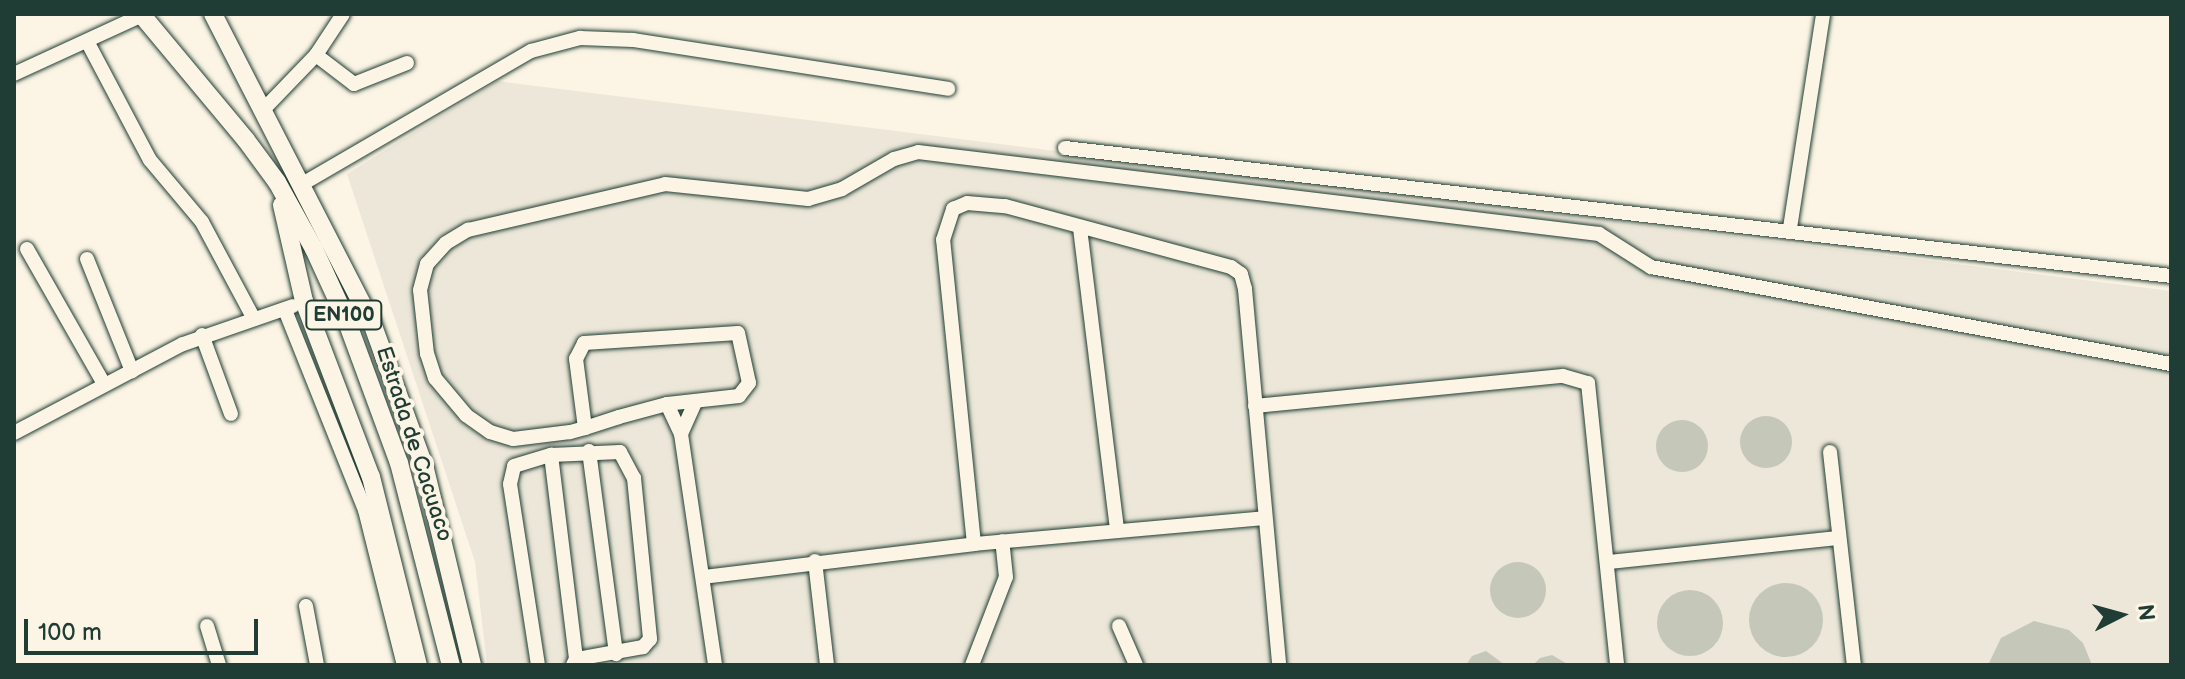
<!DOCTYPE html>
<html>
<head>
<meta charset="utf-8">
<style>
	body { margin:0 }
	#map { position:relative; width:2185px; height:679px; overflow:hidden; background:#fcf5e5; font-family:"Balsamiq Sans",sans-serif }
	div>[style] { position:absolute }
	.built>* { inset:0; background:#ece7d8 }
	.building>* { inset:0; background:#c5c7b9 }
	.round { border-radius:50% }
	.roads { filter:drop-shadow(0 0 2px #1f3d34) drop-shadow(0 0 2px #1f3d34) }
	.minor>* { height:14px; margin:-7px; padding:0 7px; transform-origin:7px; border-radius:7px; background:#fcf5e5 }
	.major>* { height:18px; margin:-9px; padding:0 9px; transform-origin:9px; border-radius:9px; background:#fcf5e5 }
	span { translate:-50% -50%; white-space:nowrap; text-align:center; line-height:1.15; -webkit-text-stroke:8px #fcf5e5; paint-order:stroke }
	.shield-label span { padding:2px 6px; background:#fcf5e5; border:2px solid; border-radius:6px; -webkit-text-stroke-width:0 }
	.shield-label { font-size:20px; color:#1f3d34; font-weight:700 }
	.street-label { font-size:22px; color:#1f3d34 }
	.frame { position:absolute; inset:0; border:16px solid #1f3d34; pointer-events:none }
	.north { position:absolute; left:2081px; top:575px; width:80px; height:80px; -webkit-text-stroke:6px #fcf5e5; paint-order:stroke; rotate:84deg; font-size:22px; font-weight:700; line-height:32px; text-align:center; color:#1f3d34 }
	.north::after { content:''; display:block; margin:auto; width:28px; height:36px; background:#1f3d34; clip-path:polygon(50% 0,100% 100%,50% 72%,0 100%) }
	.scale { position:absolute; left:24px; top:619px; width:234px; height:36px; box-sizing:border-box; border:4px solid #1f3d34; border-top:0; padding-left:10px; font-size:24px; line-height:28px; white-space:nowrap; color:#1f3d34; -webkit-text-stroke:6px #fcf5e5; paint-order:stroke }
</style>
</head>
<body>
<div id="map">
	<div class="built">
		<i style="clip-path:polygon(497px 81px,2171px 291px,2171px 665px,487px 665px,475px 562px,347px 174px)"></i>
	</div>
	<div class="building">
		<i class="round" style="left:1740px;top:416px;width:52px;height:52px"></i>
		<i class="round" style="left:1656px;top:420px;width:52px;height:52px"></i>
		<i class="round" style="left:1490px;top:562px;width:56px;height:56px"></i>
		<i class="round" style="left:1749px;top:583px;width:74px;height:74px"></i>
		<i class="round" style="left:1657px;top:590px;width:66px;height:66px"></i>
		<i style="clip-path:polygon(2034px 621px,2069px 630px,2083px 643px,2092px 665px,1988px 665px,2001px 638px)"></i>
		<i style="clip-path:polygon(1486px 651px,1505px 665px,1466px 665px,1472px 656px)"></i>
		<i style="clip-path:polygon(1552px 655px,1569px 665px,1533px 665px,1540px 658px)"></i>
	</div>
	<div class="roads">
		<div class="minor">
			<i style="left:88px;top:43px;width:132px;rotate:62.1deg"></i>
			<i style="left:150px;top:160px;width:81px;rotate:50deg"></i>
			<i style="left:202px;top:222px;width:110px;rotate:61.8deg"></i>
			<i style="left:316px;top:55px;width:48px;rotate:37.3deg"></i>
			<i style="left:354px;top:84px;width:57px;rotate:-21.6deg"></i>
			<i style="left:14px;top:74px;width:141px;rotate:-24.7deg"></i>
			<i style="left:263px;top:110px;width:76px;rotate:-46.1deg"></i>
			<i style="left:316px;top:55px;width:49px;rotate:-56.6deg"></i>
			<i style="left:1065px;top:148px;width:1113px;rotate:6.6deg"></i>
			<i style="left:304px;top:183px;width:263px;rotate:-30.2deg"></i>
			<i style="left:531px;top:51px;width:51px;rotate:-14.9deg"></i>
			<i style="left:580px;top:38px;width:53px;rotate:2.2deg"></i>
			<i style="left:633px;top:40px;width:319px;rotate:8.8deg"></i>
			<i style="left:1080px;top:228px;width:305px;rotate:83deg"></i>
			<i style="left:1790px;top:228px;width:217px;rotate:-81.2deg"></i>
			<i style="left:27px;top:249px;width:155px;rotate:60.3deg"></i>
			<i style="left:87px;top:259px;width:121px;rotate:68.1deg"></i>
			<i style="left:285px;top:310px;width:215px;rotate:68.2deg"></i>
			<i style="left:365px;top:510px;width:160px;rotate:75.9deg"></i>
			<i style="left:202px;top:335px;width:84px;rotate:69.8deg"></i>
			<i style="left:667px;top:404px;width:33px;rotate:65deg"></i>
			<i style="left:681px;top:434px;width:233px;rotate:81.6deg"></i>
			<i style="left:1255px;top:406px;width:309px;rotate:-5.6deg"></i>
			<i style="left:1563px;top:376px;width:26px;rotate:16deg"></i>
			<i style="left:1588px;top:383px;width:283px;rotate:84.1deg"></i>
			<i style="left:585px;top:428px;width:70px;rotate:-97.4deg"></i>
			<i style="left:576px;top:359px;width:18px;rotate:-63deg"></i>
			<i style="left:584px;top:343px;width:154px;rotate:-3.7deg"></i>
			<i style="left:738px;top:333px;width:51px;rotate:77.6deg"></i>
			<i style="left:749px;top:383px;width:16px;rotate:128deg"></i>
			<i style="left:739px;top:396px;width:72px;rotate:173.7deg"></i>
			<i style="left:667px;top:404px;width:50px;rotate:164.8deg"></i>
			<i style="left:619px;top:417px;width:36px;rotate:162deg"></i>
			<i style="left:585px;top:428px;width:16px;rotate:165deg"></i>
			<i style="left:570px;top:432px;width:57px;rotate:173deg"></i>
			<i style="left:513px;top:439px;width:24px;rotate:-163deg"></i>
			<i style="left:490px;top:432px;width:29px;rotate:-145deg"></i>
			<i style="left:466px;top:415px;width:48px;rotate:-130deg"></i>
			<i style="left:435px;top:378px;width:25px;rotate:-108deg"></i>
			<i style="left:427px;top:354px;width:64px;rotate:-96.2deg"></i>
			<i style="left:420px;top:290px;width:27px;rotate:-75deg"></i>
			<i style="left:427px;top:264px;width:28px;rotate:-48deg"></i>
			<i style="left:446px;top:243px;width:26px;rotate:-31deg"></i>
			<i style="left:468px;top:230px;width:202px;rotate:-13.1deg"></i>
			<i style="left:665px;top:184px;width:144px;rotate:6deg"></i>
			<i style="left:808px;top:199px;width:35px;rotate:-16deg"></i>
			<i style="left:842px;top:189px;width:60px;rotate:-30deg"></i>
			<i style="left:894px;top:159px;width:25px;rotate:-16deg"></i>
			<i style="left:918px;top:152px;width:686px;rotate:6.87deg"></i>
			<i style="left:1599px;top:234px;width:62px;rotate:32.4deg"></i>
			<i style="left:1651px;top:267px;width:529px;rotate:10.57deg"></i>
			<i style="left:14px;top:433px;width:191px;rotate:-27.8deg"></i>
			<i style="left:183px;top:344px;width:116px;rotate:-19.1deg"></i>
			<i style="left:681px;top:434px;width:36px;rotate:-66deg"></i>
			<i style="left:589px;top:451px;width:205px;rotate:82.4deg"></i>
			<i style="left:1830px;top:452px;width:214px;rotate:83.6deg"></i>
			<i style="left:551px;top:455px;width:206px;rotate:83deg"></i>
			<i style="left:974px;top:544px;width:306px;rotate:-95.8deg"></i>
			<i style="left:943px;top:240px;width:33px;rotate:-72deg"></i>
			<i style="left:953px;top:209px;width:15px;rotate:-23deg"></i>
			<i style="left:967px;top:203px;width:38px;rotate:5deg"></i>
			<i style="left:1005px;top:206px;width:234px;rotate:15.1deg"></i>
			<i style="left:1231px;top:267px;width:12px;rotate:35deg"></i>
			<i style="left:1241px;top:274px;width:16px;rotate:75deg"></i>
			<i style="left:1245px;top:289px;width:378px;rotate:84.8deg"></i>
			<i style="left:815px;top:561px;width:105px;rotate:83.4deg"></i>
			<i style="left:1609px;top:562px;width:230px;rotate:-6deg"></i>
			<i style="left:703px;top:577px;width:273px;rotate:-6.9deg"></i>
			<i style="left:974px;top:544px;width:290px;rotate:-5.1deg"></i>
			<i style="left:306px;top:606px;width:60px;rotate:79.4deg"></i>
			<i style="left:207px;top:626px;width:41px;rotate:72.9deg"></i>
			<i style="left:1119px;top:626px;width:43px;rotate:66.4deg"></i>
			<i style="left:538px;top:665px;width:183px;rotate:-98.8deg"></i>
			<i style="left:510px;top:484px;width:18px;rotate:-77deg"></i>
			<i style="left:514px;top:466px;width:39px;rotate:-17deg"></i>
			<i style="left:551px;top:455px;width:69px;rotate:-2.5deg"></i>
			<i style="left:620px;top:452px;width:30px;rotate:62deg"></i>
			<i style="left:634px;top:478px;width:162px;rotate:84.3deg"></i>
			<i style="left:650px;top:639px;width:11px;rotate:131deg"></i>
			<i style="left:643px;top:647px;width:68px;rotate:169.8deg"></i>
			<i style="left:576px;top:659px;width:7px;rotate:117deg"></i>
			<i style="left:972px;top:665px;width:94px;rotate:-68.9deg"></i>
			<i style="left:1006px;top:577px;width:36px;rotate:-96deg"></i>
		</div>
		<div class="major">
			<i style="left:141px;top:14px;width:164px;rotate:50.2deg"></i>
			<i style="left:246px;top:140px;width:52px;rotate:53.6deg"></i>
			<i style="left:277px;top:182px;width:77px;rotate:61.1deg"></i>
			<i style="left:314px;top:249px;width:77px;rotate:65.4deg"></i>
			<i style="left:346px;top:319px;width:153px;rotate:69.8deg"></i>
			<i style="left:399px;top:463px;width:209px;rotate:75.6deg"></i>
			<i style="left:213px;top:14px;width:348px;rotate:62.8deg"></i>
			<i style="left:372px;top:323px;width:155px;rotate:70deg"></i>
			<i style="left:425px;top:469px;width:202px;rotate:76.5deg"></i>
			<i style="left:282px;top:205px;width:98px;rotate:77.1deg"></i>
			<i style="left:304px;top:301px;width:188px;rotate:69.2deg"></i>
			<i style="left:371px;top:477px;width:194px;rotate:76deg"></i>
		</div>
	</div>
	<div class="shield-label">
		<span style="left:344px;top:315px">EN100</span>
	</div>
	<div class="street-label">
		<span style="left:414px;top:444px;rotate:72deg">Estrada de Cacuaco</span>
	</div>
	<div class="frame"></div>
	<div class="north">N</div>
	<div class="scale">100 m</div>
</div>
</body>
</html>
